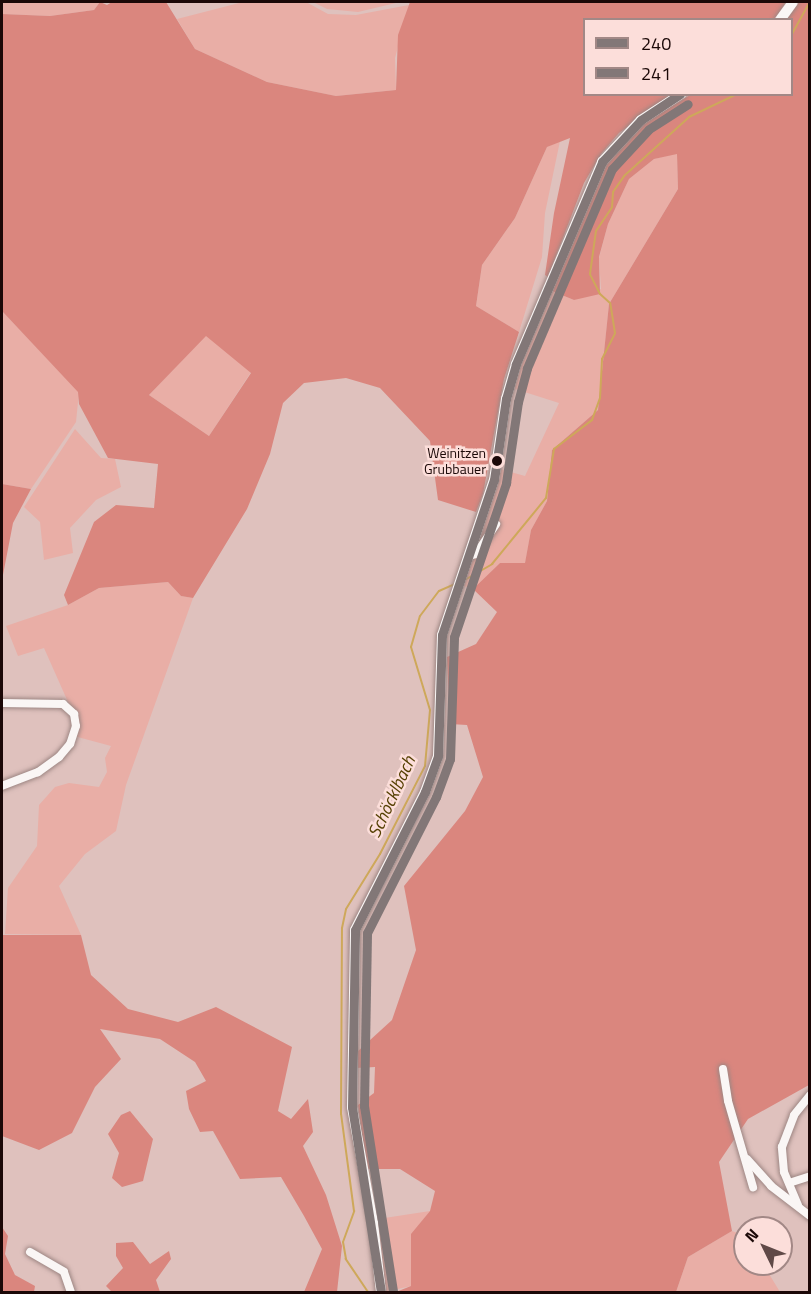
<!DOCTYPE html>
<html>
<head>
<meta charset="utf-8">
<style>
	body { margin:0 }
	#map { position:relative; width:811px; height:1294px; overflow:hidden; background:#dfc1bd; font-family:"Titillium Web",sans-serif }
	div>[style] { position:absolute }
	.green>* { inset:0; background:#e9aea6 }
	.forest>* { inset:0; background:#da867e }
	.stream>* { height:2px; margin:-1px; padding:0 1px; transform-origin:1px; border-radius:1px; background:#cea85a }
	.roads { filter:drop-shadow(0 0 2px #9d8683) drop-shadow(0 0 2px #9d8683) }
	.minor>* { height:8px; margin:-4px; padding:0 4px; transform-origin:4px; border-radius:4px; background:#faf6f5 }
	.secondary>* { height:10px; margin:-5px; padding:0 5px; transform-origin:5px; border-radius:5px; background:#faf6f5 }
	.bus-1>* { height:9px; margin:-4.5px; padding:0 4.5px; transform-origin:4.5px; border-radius:4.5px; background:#827777 }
	.bus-2>* { height:9px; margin:-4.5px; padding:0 4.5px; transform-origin:4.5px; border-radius:4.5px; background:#827777 }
	.dots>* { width:16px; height:16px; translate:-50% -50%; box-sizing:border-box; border:3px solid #fcdeda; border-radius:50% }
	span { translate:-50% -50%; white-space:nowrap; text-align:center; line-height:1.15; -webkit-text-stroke:5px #fcdeda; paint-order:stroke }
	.bus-label { font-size:14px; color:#1b0807 }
	.right { translate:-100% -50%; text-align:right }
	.water-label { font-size:18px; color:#564104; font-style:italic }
	.frame { position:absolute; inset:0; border:3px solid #1b0807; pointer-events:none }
	.legend { position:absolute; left:583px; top:18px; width:210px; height:78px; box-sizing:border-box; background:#fcdeda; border:2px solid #a28886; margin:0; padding:8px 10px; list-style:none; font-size:18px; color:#1b0807 }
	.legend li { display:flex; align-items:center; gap:12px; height:30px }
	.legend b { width:30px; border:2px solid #a28886 }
	.north { position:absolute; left:733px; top:1216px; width:60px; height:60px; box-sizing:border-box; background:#fcdeda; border:2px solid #a28886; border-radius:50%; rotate:313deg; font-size:16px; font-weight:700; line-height:24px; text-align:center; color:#1b0807 }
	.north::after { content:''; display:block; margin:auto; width:21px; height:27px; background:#604947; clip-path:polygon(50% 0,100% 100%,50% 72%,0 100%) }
</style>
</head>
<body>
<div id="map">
	<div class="green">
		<i style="clip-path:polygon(2px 2px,100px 2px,94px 10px,50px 16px,2px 14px)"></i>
		<i style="clip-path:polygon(243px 2px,306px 2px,328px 14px,356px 15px,409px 5px,395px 58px,396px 90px,336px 96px,267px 82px,195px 49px,177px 19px)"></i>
		<i style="clip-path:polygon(313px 2px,400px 2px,358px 12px,327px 9px)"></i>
		<i style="clip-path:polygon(560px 141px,545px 213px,542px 257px,519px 332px,476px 306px,482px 265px,515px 218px,547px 147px)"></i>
		<i style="clip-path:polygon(677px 153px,678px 189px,609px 304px,598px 410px,552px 450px,547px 501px,531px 530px,525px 564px,500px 563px,473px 589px,464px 586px,500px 469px,525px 476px,559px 403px,512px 388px,552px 291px,574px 300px,601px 289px,599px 258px,608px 224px,629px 179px,654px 159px)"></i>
		<i style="clip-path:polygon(2px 311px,79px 392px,76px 422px,31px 489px,2px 484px)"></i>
		<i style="clip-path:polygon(206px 335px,251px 372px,209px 436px,149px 395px)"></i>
		<i style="clip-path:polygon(75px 429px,101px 458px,115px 459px,121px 487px,96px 500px,70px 528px,73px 553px,44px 560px,40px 522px,24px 507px)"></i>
		<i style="clip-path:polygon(168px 582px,181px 596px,193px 598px,126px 785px,116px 831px,85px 854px,59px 886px,81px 935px,5px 934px,8px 888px,37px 846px,39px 805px,55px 787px,69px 783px,99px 787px,107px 772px,105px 758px,111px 746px,74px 736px,76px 726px,68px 702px,44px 648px,18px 656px,6px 626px,68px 605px,99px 588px)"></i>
		<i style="clip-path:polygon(430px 1211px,411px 1235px,411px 1286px,385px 1292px,378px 1219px)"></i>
		<i style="clip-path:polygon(732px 1231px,745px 1236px,745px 1264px,763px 1264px,780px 1292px,676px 1292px,688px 1257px)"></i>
	</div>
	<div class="forest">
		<i style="clip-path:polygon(evenodd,100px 2px,107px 5px,112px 2px,166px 2px,195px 49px,267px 82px,336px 96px,396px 90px,398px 35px,410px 2px,786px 2px,775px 19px,584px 20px,584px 94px,671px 95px,619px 133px,601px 154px,584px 183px,548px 277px,545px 275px,554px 213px,570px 138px,547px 147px,515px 218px,482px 265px,476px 306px,519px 332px,504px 379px,483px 494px,476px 512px,438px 500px,430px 441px,380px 388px,346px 378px,304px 383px,283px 403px,270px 454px,247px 509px,193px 598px,181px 596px,168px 582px,99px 588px,68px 605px,64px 595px,94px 522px,116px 505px,154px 508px,158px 464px,108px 458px,79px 404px,78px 392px,2px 311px,2px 14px,50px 16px,94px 10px,100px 2px,206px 336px,251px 373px,209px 436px,149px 395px,206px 336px)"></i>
		<i style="clip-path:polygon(797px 2px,809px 2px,809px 1085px,748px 1119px,719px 1162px,732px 1231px,688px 1257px,676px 1292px,396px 1292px,411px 1286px,411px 1234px,430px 1211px,435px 1191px,400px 1169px,367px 1169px,358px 1105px,374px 1093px,375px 1067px,356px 1068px,357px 1052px,392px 1020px,416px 950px,404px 886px,465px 811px,483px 777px,467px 725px,450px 724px,447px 657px,476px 644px,497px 612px,473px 589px,500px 563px,525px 563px,531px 530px,547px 501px,552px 450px,598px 410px,609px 304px,678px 189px,677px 154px,654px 159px,629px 179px,608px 224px,599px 257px,600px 294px,574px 300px,552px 291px,607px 161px,637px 128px,690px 95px,792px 94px,792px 20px,784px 19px)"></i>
		<i style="clip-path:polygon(2px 484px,31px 489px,13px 523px,2px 580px)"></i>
		<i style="clip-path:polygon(2px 935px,81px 935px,91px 975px,128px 1009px,178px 1022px,216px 1007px,292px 1047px,278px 1111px,291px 1119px,308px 1099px,313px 1132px,303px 1146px,326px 1195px,342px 1246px,337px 1292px,304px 1292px,322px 1249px,304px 1216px,281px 1177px,240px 1179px,213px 1131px,200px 1132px,189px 1109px,186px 1091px,206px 1081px,195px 1062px,160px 1039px,100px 1029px,121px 1059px,95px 1087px,72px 1133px,39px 1150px,2px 1136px)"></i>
		<i style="clip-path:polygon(130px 1111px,153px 1139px,143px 1181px,122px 1187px,112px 1178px,119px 1153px,108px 1134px,121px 1115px)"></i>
		<i style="clip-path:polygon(2px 1227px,8px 1236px,5px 1254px,15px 1275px,35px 1286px,34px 1292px,2px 1292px)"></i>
		<i style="clip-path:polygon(133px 1242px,150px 1264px,169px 1251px,171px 1259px,156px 1280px,160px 1292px,112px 1292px,106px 1286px,123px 1268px,116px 1256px,116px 1243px)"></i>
	</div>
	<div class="stream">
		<i style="left:792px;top:34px;width:37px;rotate:-61deg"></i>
		<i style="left:463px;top:581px;width:34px;rotate:-30deg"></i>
		<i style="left:492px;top:564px;width:85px;rotate:-50.7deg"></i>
		<i style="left:546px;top:498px;width:50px;rotate:-80.7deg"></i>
		<i style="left:554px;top:449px;width:48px;rotate:-37.3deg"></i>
		<i style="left:592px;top:420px;width:23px;rotate:-70deg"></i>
		<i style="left:600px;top:398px;width:39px;rotate:-87deg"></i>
		<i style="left:602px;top:359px;width:29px;rotate:-63deg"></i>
		<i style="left:615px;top:333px;width:30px;rotate:-99deg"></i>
		<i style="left:610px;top:303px;width:13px;rotate:-138deg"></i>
		<i style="left:600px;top:294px;width:22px;rotate:-117deg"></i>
		<i style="left:590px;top:274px;width:43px;rotate:-82.1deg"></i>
		<i style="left:596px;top:231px;width:29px;rotate:-56deg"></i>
		<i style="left:612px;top:207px;width:15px;rotate:-86deg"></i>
		<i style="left:613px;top:192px;width:19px;rotate:-55deg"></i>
		<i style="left:624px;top:176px;width:88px;rotate:-42.2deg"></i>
		<i style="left:689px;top:117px;width:53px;rotate:-25.6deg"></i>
		<i style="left:368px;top:1292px;width:40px;rotate:-124deg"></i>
		<i style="left:346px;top:1259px;width:17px;rotate:-100deg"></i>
		<i style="left:343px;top:1242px;width:33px;rotate:-70deg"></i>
		<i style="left:354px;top:1211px;width:98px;rotate:-97.6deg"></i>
		<i style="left:341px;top:1114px;width:186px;rotate:-89.7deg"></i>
		<i style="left:342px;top:928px;width:19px;rotate:-78deg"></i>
		<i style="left:346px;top:909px;width:65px;rotate:-58.3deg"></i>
		<i style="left:380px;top:854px;width:99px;rotate:-62.9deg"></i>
		<i style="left:425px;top:766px;width:56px;rotate:-84.9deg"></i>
		<i style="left:430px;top:710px;width:66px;rotate:-106.8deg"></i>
		<i style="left:411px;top:647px;width:32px;rotate:-74deg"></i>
		<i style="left:420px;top:616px;width:31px;rotate:-53deg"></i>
		<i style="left:439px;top:591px;width:17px;rotate:-24deg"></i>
	</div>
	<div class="roads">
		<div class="minor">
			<i style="left:468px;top:556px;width:8px;rotate:-14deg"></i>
			<i style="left:476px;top:554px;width:36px;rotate:-56deg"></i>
			<i style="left:2px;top:703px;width:61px;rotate:0.9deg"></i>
			<i style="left:63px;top:704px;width:15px;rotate:42deg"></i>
			<i style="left:74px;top:714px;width:12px;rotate:81deg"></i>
			<i style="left:76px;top:726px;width:19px;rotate:108deg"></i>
			<i style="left:70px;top:744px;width:17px;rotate:130deg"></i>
			<i style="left:59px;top:757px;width:26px;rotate:144deg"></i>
			<i style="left:38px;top:772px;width:39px;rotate:159deg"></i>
			<i style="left:723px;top:1069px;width:32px;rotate:81deg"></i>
			<i style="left:728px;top:1101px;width:90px;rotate:73.8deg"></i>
			<i style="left:747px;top:1159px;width:36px;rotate:48deg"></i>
			<i style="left:771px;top:1186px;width:49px;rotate:37.6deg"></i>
			<i style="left:789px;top:1183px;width:22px;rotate:-18deg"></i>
			<i style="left:798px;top:1205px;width:36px;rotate:-113deg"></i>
			<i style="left:784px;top:1172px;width:25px;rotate:-95deg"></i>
			<i style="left:782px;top:1147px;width:34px;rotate:-69deg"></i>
			<i style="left:794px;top:1115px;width:26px;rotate:-51deg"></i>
			<i style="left:30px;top:1252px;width:39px;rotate:30deg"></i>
			<i style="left:64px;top:1272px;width:21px;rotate:71deg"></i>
		</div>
		<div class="secondary">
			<i style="left:780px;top:20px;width:22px;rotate:-54deg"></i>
			<i style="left:381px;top:1292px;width:69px;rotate:-96.6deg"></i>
			<i style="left:373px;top:1223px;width:118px;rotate:-100.3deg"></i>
			<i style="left:352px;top:1107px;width:177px;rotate:-89deg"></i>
			<i style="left:355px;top:930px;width:155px;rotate:-63.1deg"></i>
			<i style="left:425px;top:792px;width:38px;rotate:-70deg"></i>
			<i style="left:438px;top:756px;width:121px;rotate:-88.1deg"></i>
			<i style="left:442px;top:635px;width:163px;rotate:-71.5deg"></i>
			<i style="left:494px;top:480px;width:82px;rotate:-81.6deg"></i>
			<i style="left:506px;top:399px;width:36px;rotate:-74deg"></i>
			<i style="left:516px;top:364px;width:220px;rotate:-66.9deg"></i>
			<i style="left:602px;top:162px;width:57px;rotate:-47.1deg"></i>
			<i style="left:641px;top:120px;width:48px;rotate:-33deg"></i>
		</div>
	</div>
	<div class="bus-1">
		<i style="left:381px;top:1292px;width:187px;rotate:-98.9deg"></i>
		<i style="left:352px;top:1107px;width:177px;rotate:-89deg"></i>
		<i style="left:355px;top:930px;width:155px;rotate:-63.1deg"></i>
		<i style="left:425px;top:792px;width:38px;rotate:-70deg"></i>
		<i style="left:438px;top:756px;width:121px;rotate:-88.1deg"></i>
		<i style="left:442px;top:635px;width:163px;rotate:-71.5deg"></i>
		<i style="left:494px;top:480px;width:82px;rotate:-81.6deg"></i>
		<i style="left:506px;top:399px;width:36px;rotate:-74deg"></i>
		<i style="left:516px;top:364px;width:220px;rotate:-66.9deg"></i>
		<i style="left:602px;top:162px;width:57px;rotate:-47.1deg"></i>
		<i style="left:641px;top:120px;width:47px;rotate:-33.7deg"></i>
	</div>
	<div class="bus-2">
		<i style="left:393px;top:1291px;width:187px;rotate:-98.9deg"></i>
		<i style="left:364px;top:1106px;width:173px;rotate:-89deg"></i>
		<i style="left:367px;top:933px;width:153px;rotate:-63.1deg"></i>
		<i style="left:436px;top:797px;width:40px;rotate:-69.8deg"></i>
		<i style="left:450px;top:759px;width:122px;rotate:-88.1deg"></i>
		<i style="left:454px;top:637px;width:163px;rotate:-71.3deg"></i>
		<i style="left:506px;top:483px;width:82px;rotate:-81.6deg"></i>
		<i style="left:518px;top:402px;width:35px;rotate:-75deg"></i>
		<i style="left:527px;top:368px;width:216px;rotate:-66.9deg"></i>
		<i style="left:612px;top:169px;width:54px;rotate:-47.2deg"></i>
		<i style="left:649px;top:129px;width:46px;rotate:-32.7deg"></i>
	</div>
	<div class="dots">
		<i style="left:497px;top:461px;background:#1b0807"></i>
	</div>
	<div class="bus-label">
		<span class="right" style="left:486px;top:461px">Weinitzen<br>Grubbauer</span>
	</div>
	<div class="water-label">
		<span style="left:392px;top:797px;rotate:-65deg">Schöcklbach</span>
	</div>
	<div class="frame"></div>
	<ul class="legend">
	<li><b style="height:8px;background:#827777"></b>240</li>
	<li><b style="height:8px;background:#827777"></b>241</li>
	</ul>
	<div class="north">N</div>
</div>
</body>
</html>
